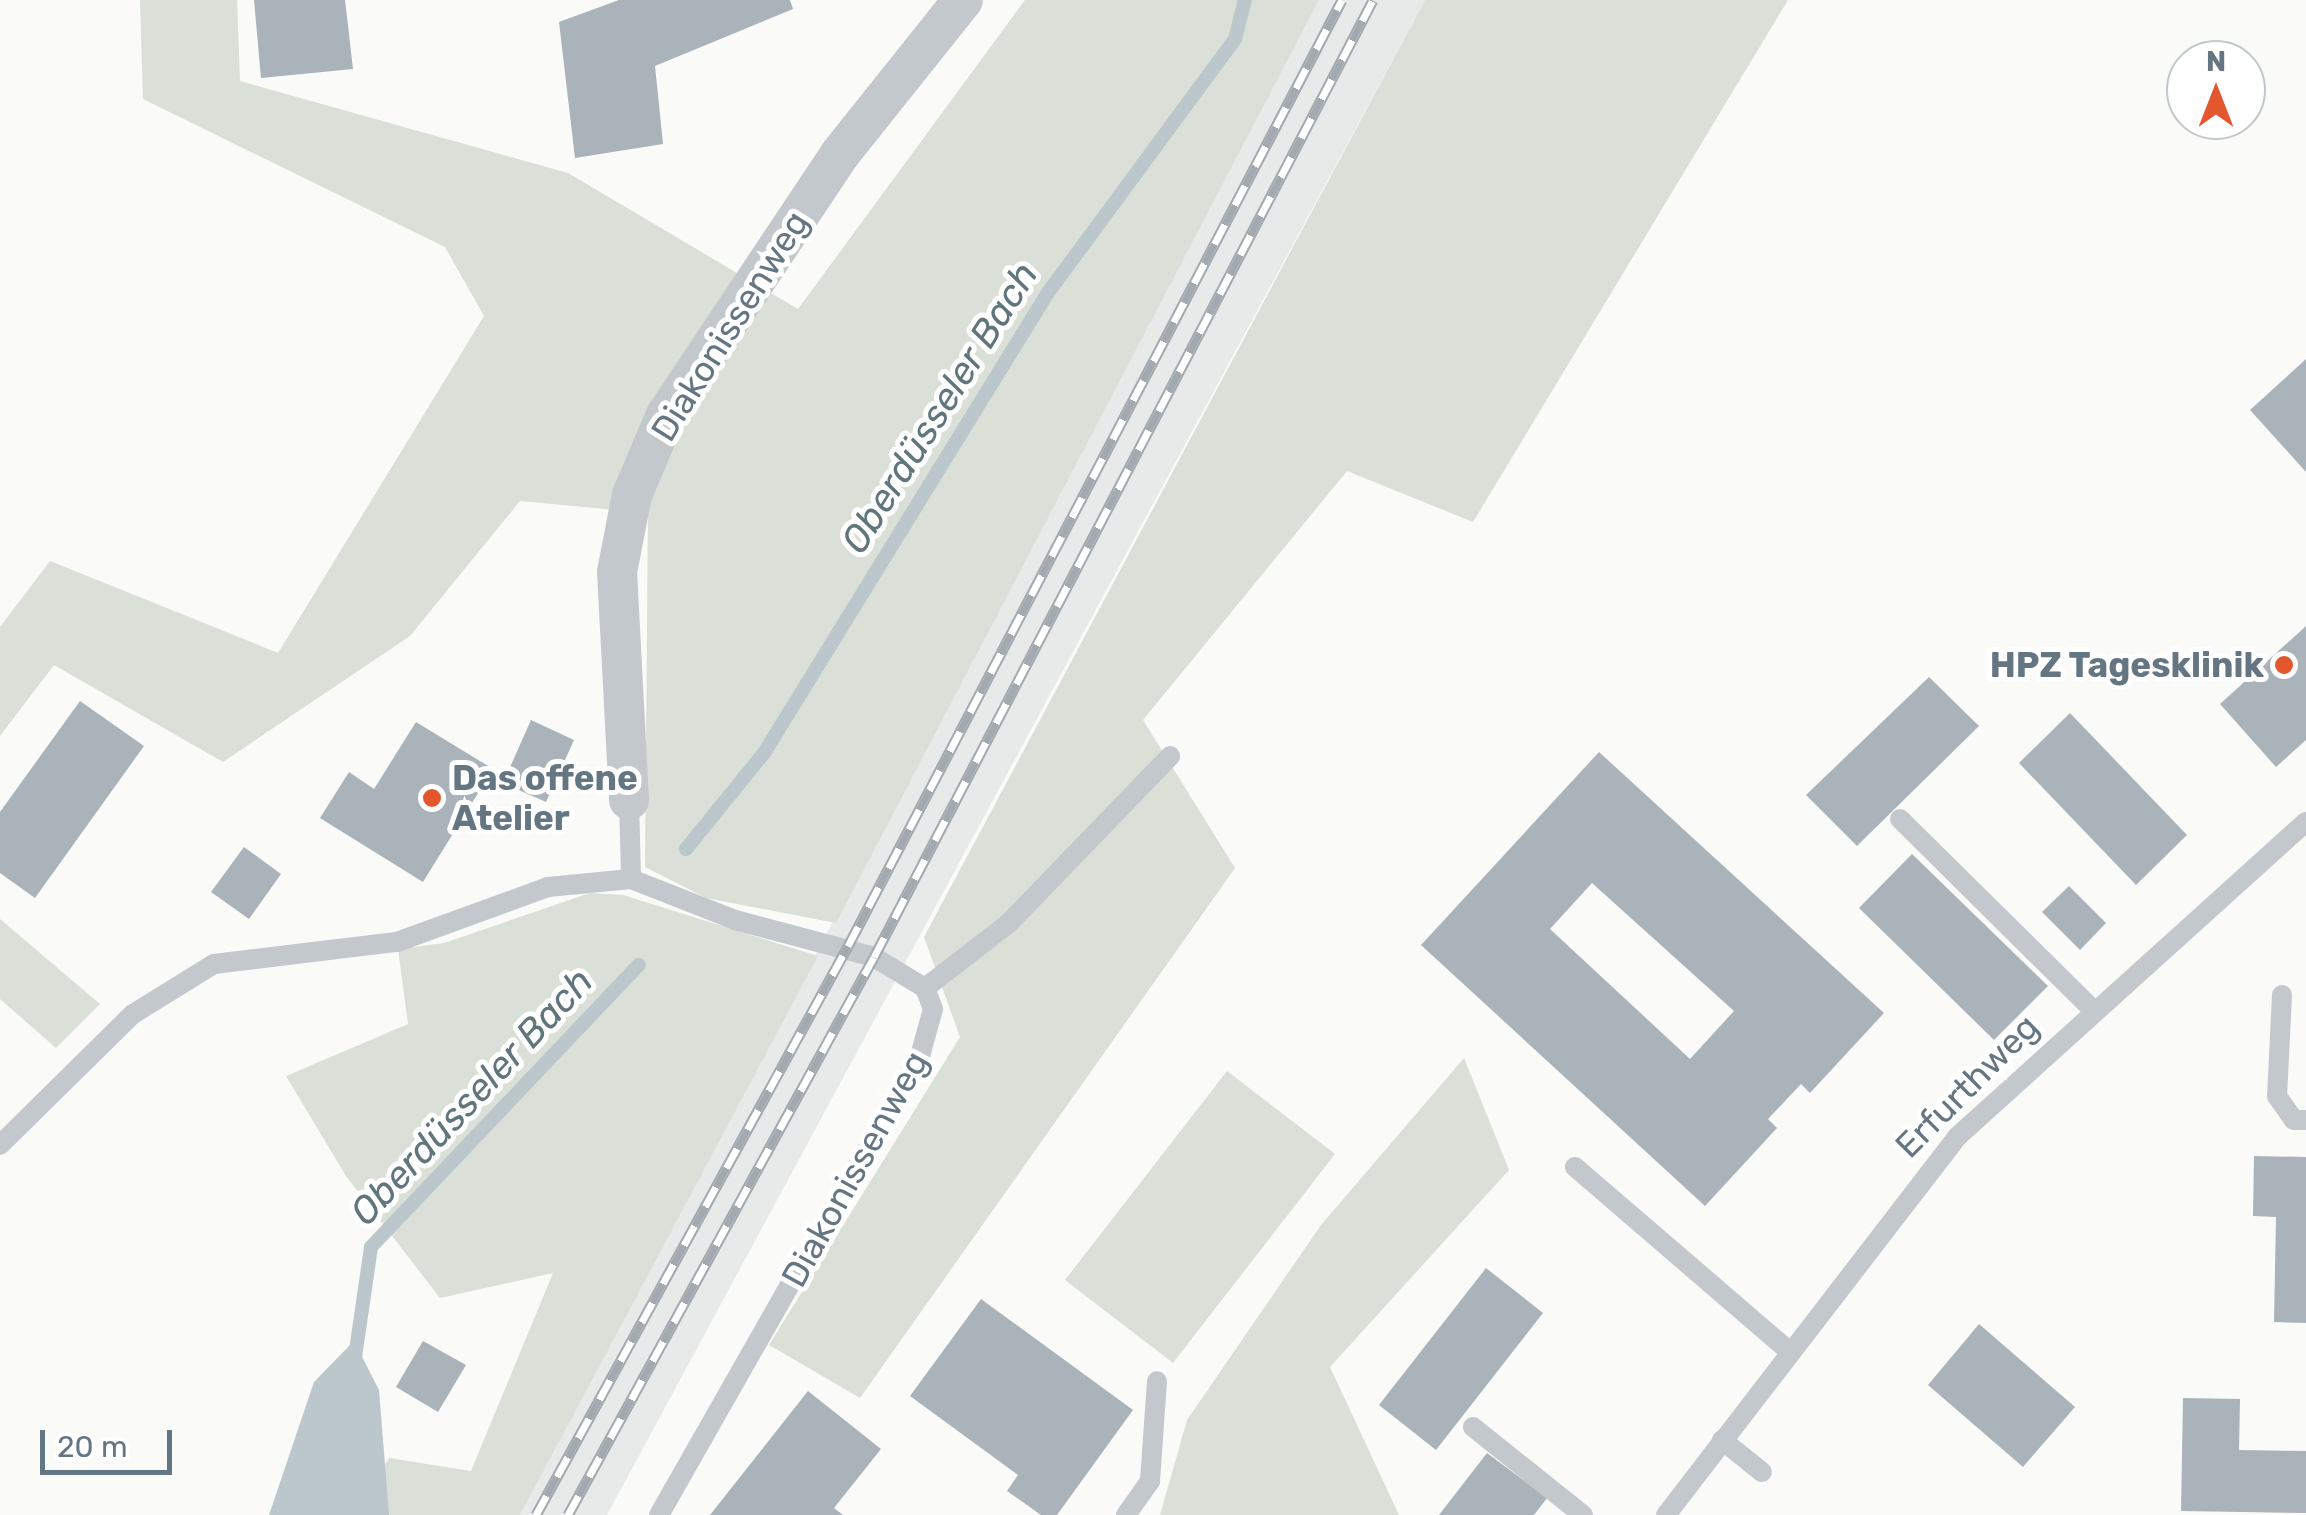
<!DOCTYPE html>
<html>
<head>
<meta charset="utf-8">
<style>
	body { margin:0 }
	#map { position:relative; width:2306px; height:1515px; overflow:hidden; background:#fafaf8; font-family:Rubik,sans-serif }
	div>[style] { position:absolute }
	.built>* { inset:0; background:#e8e9e9 }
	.green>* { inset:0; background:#dadfd7 }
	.water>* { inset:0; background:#bbc7cb }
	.stream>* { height:14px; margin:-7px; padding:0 7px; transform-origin:7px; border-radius:7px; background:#bbc7cb }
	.building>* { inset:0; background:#aab3b9 }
	.lane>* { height:20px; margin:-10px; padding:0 10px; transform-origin:10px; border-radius:10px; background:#c3c8cc }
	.street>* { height:40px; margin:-20px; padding:0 20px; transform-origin:20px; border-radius:20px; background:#c3c8cc }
	.rail>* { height:11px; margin-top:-5.5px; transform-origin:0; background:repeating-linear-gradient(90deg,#fff 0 22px,#a2aab0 0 44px); box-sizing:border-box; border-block:2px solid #a2aab0 }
	.dots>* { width:28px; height:28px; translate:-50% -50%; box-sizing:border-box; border:5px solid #fff; border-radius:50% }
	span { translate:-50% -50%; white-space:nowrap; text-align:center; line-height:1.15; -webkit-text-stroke:10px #fff; paint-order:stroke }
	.street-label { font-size:35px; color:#657683 }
	.poi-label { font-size:35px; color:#657683; font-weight:700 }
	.right { translate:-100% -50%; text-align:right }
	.left { translate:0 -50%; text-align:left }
	.water-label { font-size:38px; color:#60757c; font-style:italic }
	.north { position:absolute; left:2166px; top:40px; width:100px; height:100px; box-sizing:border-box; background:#fff; border:2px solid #c1c8cd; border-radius:50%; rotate:0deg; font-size:28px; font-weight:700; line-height:40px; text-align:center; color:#657683 }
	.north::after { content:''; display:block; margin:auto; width:35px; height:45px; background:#e4572e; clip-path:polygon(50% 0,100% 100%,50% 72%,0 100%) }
	.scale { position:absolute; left:40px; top:1430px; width:132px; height:45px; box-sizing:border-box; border:5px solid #657683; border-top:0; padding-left:12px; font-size:30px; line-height:35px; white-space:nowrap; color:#657683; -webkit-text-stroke:8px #fff; paint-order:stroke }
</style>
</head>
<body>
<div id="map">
	<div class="built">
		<i style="clip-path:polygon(1319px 0,1425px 0,607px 1515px,520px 1515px)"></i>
	</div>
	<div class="green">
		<i style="clip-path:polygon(140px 0,237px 0,240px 81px,568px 173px,798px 309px,1025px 0,1319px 0,836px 923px,706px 898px,645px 867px,648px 513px,520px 501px,410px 636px,223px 762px,54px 665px,0 736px,0 627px,50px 561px,278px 653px,484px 316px,445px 247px,143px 99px)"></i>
		<i style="clip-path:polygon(1425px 0,1788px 0,1473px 522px,1347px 471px,1143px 720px,1235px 868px,860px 1398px,769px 1345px,960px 1037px,924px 937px)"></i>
		<i style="clip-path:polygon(590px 893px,623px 895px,818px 956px,520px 1515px,357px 1515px,389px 1458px,471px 1471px,553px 1273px,440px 1298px,346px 1176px,286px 1076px,408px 1024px,398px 949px,444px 943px)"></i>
		<i style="clip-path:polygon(0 919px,100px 1004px,56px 1048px,0 999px)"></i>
		<i style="clip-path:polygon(1464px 1058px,1509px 1170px,1330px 1367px,1399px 1515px,1160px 1515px,1187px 1420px,1321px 1225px)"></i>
		<i style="clip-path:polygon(1227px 1071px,1335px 1154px,1173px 1363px,1065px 1280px)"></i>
	</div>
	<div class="water">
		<i style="clip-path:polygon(354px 1341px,379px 1390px,389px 1515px,269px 1515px,314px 1382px)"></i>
	</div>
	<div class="stream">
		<i style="left:686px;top:849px;width:124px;rotate:-50.9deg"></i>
		<i style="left:764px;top:753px;width:539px;rotate:-58.34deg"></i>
		<i style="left:1047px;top:294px;width:317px;rotate:-53.6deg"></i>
		<i style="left:1235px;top:39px;width:40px;rotate:-75.6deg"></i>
		<i style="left:355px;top:1357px;width:111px;rotate:-81.7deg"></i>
		<i style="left:371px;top:1247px;width:389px;rotate:-46.5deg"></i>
	</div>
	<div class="building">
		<i style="clip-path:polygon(254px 0,345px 0,353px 69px,261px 78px)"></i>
		<i style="clip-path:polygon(619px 0,790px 0,793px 9px,655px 66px,663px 144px,575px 158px,559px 22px)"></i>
		<i style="clip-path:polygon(2306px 359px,2306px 472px,2250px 410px)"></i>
		<i style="clip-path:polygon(2306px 626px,2306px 740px,2276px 767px,2220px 704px)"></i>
		<i style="clip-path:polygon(1929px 677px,1979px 726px,1857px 846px,1806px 795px)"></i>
		<i style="clip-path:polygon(80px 701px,144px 746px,35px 898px,0 873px,0 812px)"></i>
		<i style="clip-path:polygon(2070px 713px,2187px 835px,2136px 885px,2019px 763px)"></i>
		<i style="clip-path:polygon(531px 720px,574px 740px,546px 802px,503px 783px)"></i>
		<i style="clip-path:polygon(416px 722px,493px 769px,423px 882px,320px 818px,349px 772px,374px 789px)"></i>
		<i style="clip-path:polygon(evenodd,1599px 752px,1884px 1013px,1810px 1093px,1801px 1084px,1768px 1119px,1777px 1128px,1705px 1206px,1421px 945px,1599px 752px,1592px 883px,1734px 1011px,1690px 1059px,1550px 929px,1592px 883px)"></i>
		<i style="clip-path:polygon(244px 847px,281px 874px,249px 919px,211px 892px)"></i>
		<i style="clip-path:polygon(1912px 854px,2048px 986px,1994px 1040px,1859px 908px)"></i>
		<i style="clip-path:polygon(2069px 886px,2106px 923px,2080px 950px,2042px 912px)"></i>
		<i style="clip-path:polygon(2254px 1156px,2306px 1157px,2306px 1323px,2274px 1322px,2276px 1217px,2253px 1216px)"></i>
		<i style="clip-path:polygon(1486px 1268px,1543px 1313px,1436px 1450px,1379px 1405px)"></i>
		<i style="clip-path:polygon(981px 1299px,1133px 1410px,1057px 1515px,1041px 1515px,1007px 1491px,1018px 1475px,910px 1396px)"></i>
		<i style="clip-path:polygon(1979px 1324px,2075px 1407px,2023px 1467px,1928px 1385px)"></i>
		<i style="clip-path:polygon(423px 1341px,466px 1365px,438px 1412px,396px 1387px)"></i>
		<i style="clip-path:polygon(808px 1391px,881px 1449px,834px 1508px,843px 1515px,710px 1515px)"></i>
		<i style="clip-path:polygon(2183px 1398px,2240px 1399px,2239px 1450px,2306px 1451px,2306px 1513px,2181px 1511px)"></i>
		<i style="clip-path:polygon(1487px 1453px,1547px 1498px,1534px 1515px,1439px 1515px)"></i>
	</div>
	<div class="lane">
		<i style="left:629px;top:800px;width:79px;rotate:88.5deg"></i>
		<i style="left:631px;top:879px;width:112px;rotate:21.5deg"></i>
		<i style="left:735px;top:920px;width:144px;rotate:14.9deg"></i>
		<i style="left:874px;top:957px;width:60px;rotate:31.3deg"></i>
		<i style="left:925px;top:988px;width:22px;rotate:69deg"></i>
		<i style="left:933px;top:1009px;width:49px;rotate:105.5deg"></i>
		<i style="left:920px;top:1056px;width:528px;rotate:119.62deg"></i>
		<i style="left:1900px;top:819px;width:269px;rotate:44.7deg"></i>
		<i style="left:925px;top:988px;width:106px;rotate:-37.7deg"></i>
		<i style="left:1009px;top:923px;width:232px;rotate:-46deg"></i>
		<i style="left:2282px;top:995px;width:101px;rotate:92.8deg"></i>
		<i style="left:2277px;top:1096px;width:29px;rotate:55deg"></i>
		<i style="left:2294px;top:1120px;width:12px"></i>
		<i style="left:0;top:1145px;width:187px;rotate:-44.6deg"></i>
		<i style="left:133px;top:1014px;width:95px;rotate:-31.7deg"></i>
		<i style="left:214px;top:964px;width:184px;rotate:-6.9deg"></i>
		<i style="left:397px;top:942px;width:161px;rotate:-20deg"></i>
		<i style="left:548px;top:887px;width:83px;rotate:-5.5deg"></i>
		<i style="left:1575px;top:1167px;width:284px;rotate:40.7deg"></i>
		<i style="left:1473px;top:1427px;width:141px;rotate:38.7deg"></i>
		<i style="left:1722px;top:1440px;width:51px;rotate:38.7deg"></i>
		<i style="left:1126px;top:1515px;width:42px;rotate:-54.8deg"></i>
		<i style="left:1150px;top:1481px;width:100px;rotate:-86deg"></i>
		<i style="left:1666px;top:1515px;width:477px;rotate:-52.4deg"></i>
		<i style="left:1957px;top:1137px;width:470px;rotate:-42.1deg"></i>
	</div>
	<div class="street">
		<i style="left:629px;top:800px;width:228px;rotate:-93deg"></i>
		<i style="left:617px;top:572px;width:78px;rotate:-79deg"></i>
		<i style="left:632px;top:495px;width:87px;rotate:-67deg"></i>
		<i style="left:666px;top:415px;width:314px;rotate:-56.3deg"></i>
		<i style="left:840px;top:154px;width:197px;rotate:-51.4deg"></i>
	</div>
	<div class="rail">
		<i style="left:536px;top:1515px;width:649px;rotate:-61.26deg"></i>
		<i style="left:848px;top:946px;width:1067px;rotate:-62.43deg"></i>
		<i style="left:568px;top:1515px;width:636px;rotate:-61.26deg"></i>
		<i style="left:874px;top:957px;width:1079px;rotate:-62.46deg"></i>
	</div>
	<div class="dots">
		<i style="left:2284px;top:665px;background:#e4572e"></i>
		<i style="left:432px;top:798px;background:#e4572e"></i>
	</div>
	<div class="street-label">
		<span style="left:730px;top:326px;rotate:-58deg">Diakonissenweg</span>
		<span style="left:1967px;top:1086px;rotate:-45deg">Erfurthweg</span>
		<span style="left:855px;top:1169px;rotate:-61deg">Diakonissenweg</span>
	</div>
	<div class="poi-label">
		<span class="right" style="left:2264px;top:665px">HPZ Tagesklinik</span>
		<span class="left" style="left:452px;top:798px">Das offene<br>Atelier</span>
	</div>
	<div class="water-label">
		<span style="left:940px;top:408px;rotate:-58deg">Oberdüsseler Bach</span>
		<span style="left:472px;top:1097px;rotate:-47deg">Oberdüsseler Bach</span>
	</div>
	<div class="north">N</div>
	<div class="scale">20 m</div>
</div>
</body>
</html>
